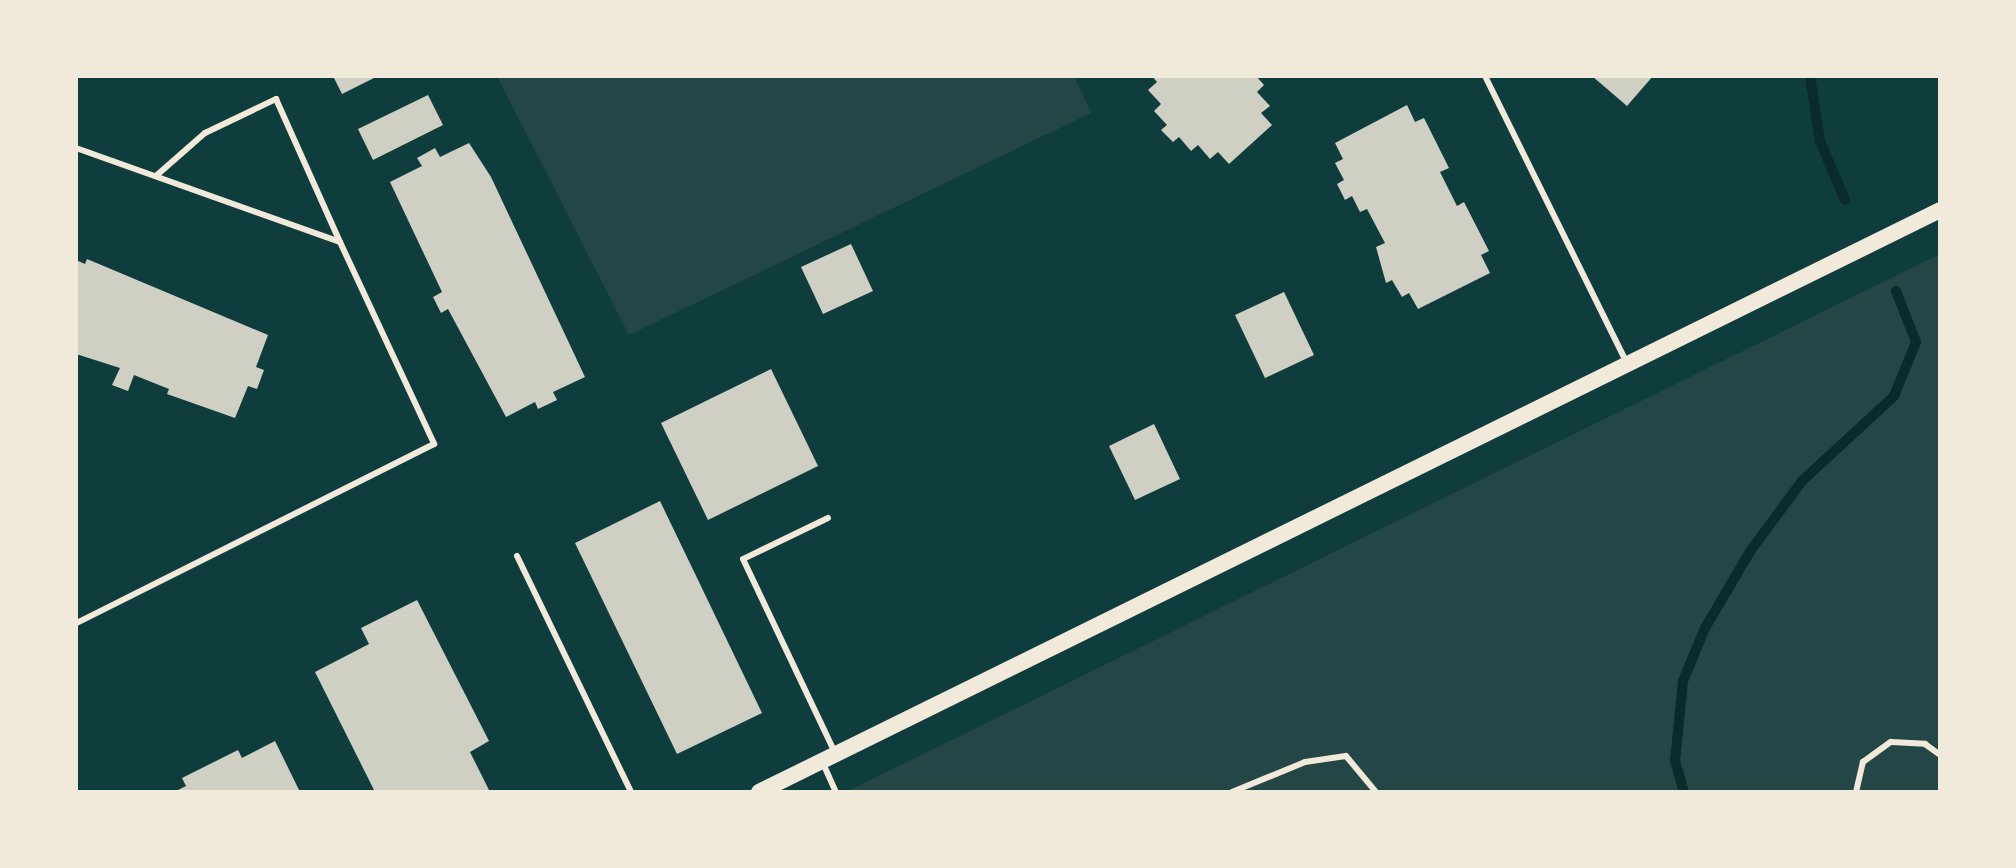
<!DOCTYPE html>
<html>
<head>
<meta charset="utf-8">
<style>
	body { margin:0 }
	#map { position:relative; width:2016px; height:868px; overflow:hidden; background:#0f3d3e; font-family:Cabin,sans-serif }
	div>[style] { position:absolute }
	.green>* { inset:0; background:#244646 }
	.stream>* { height:10px; margin:-5px; padding:0 5px; transform-origin:5px; border-radius:5px; background:#0a2a2b }
	.building>* { inset:0; background:#cfcfc3 }
	.service>* { height:6px; margin:-3px; padding:0 3px; transform-origin:3px; border-radius:3px; background:#f1e9da }
	.secondary>* { height:16px; margin:-8px; padding:0 8px; transform-origin:8px; border-radius:8px; background:#f1e9da }
	span { translate:-50% -50%; white-space:nowrap; text-align:center; line-height:1.15; -webkit-text-stroke:7px #f1e9da; paint-order:stroke }
	.frame { position:absolute; inset:0; border:78px solid #f1e9da; pointer-events:none }
</style>
</head>
<body>
<div id="map">
	<div class="green">
		<i style="clip-path:polygon(497px 76px,1074px 76px,1091px 113px,629px 335px)"></i>
		<i style="clip-path:polygon(1940px 254px,1940px 792px,846px 792px)"></i>
	</div>
	<div class="stream">
		<i style="left:1810px;top:76px;width:66px;rotate:81.3deg"></i>
		<i style="left:1820px;top:141px;width:64px;rotate:67deg"></i>
		<i style="left:1684px;top:792px;width:32px;rotate:-106deg"></i>
		<i style="left:1675px;top:761px;width:80px;rotate:-84.3deg"></i>
		<i style="left:1683px;top:681px;width:57px;rotate:-67.5deg"></i>
		<i style="left:1705px;top:628px;width:91px;rotate:-59.5deg"></i>
		<i style="left:1751px;top:550px;width:86px;rotate:-53.5deg"></i>
		<i style="left:1802px;top:481px;width:125px;rotate:-42.7deg"></i>
		<i style="left:1894px;top:396px;width:58px;rotate:-67.8deg"></i>
		<i style="left:1916px;top:342px;width:55px;rotate:-111.4deg"></i>
	</div>
	<div class="building">
		<i style="clip-path:polygon(333px 76px,378px 76px,342px 94px)"></i>
		<i style="clip-path:polygon(1152px 76px,1256px 76px,1264px 85px,1257px 92px,1270px 106px,1261px 113px,1272px 125px,1229px 164px,1218px 152px,1210px 159px,1198px 145px,1191px 151px,1179px 137px,1173px 142px,1161px 130px,1167px 125px,1154px 111px,1161px 104px,1148px 90px,1157px 82px)"></i>
		<i style="clip-path:polygon(1592px 76px,1653px 76px,1627px 106px)"></i>
		<i style="clip-path:polygon(428px 95px,443px 125px,373px 160px,358px 129px)"></i>
		<i style="clip-path:polygon(1407px 105px,1415px 122px,1424px 118px,1449px 168px,1440px 172px,1457px 206px,1464px 202px,1489px 251px,1481px 255px,1490px 273px,1418px 309px,1409px 293px,1402px 297px,1392px 280px,1386px 283px,1376px 247px,1385px 243px,1367px 209px,1360px 212px,1352px 196px,1345px 200px,1337px 184px,1344px 180px,1335px 163px,1343px 159px,1335px 143px)"></i>
		<i style="clip-path:polygon(469px 143px,491px 177px,585px 377px,553px 392px,557px 400px,538px 409px,535px 402px,506px 417px,448px 309px,441px 313px,433px 297px,442px 292px,390px 182px,422px 166px,417px 158px,435px 148px,440px 157px)"></i>
		<i style="clip-path:polygon(851px 244px,873px 291px,823px 314px,801px 267px)"></i>
		<i style="clip-path:polygon(87px 259px,268px 335px,256px 367px,264px 370px,257px 389px,248px 386px,235px 418px,167px 394px,169px 389px,134px 375px,128px 391px,112px 385px,120px 368px,76px 354px,76px 260px,85px 264px)"></i>
		<i style="clip-path:polygon(1284px 292px,1314px 355px,1265px 378px,1235px 315px)"></i>
		<i style="clip-path:polygon(771px 369px,818px 466px,708px 520px,661px 423px)"></i>
		<i style="clip-path:polygon(1154px 424px,1180px 479px,1135px 500px,1109px 446px)"></i>
		<i style="clip-path:polygon(660px 501px,762px 713px,677px 754px,575px 543px)"></i>
		<i style="clip-path:polygon(417px 600px,489px 741px,470px 752px,490px 792px,375px 792px,315px 672px,369px 644px,361px 628px)"></i>
		<i style="clip-path:polygon(275px 741px,300px 792px,174px 792px,186px 786px,182px 778px,238px 750px,242px 758px)"></i>
	</div>
	<div class="service">
		<i style="left:1485px;top:76px;width:318px;rotate:63.7deg"></i>
		<i style="left:76px;top:148px;width:280px;rotate:19.6deg"></i>
		<i style="left:340px;top:242px;width:223px;rotate:65deg"></i>
		<i style="left:434px;top:444px;width:400px;rotate:153.4deg"></i>
		<i style="left:157px;top:175px;width:64px;rotate:-41.2deg"></i>
		<i style="left:205px;top:133px;width:79px;rotate:-25.6deg"></i>
		<i style="left:276px;top:99px;width:157px;rotate:65.9deg"></i>
		<i style="left:828px;top:518px;width:94px;rotate:154.2deg"></i>
		<i style="left:743px;top:559px;width:215px;rotate:64.6deg"></i>
		<i style="left:517px;top:556px;width:262px;rotate:64.2deg"></i>
		<i style="left:822px;top:761px;width:34px;rotate:66deg"></i>
		<i style="left:1232px;top:792px;width:79px;rotate:-22.3deg"></i>
		<i style="left:1305px;top:762px;width:41px;rotate:-8.3deg"></i>
		<i style="left:1346px;top:756px;width:47px;rotate:50.2deg"></i>
		<i style="left:1856px;top:792px;width:31px;rotate:-77deg"></i>
		<i style="left:1863px;top:762px;width:34px;rotate:-36deg"></i>
		<i style="left:1891px;top:742px;width:34px;rotate:3deg"></i>
		<i style="left:1925px;top:744px;width:19px;rotate:36deg"></i>
	</div>
	<div class="secondary">
		<i style="left:759px;top:792px;width:1317px;rotate:-26.23deg"></i>
	</div>
	<div class="frame"></div>
</div>
</body>
</html>
